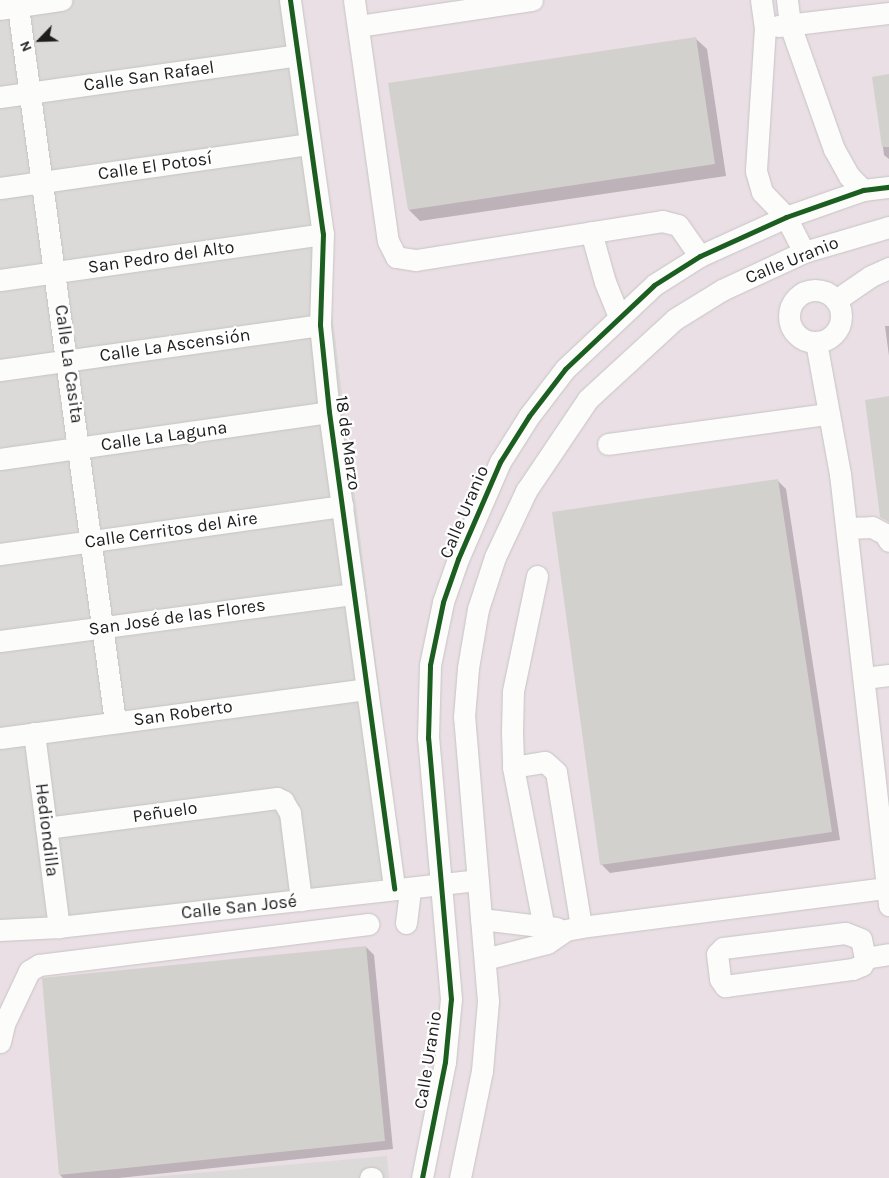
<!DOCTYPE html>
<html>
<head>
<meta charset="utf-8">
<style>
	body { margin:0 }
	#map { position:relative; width:889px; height:1178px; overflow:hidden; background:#edebe7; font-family:Karla,sans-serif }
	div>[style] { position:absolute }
	.residential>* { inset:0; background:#dcdad8 }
	.industrial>* { inset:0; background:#ebdfe6 }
	.religious>* { inset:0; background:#dbdad8 }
	.shadow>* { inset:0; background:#0003 }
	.building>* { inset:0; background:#d3d1ce }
	.roads { filter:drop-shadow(0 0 1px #c5c4c3) drop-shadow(0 0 1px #c5c4c3) }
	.minor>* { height:21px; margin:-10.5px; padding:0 10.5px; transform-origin:10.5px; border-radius:10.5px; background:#fcfcfb }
	.minor>.ring { margin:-10.5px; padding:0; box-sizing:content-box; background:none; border:21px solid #fcfcfb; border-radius:50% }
	.cycleway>* { height:5px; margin:-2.5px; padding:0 2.5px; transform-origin:2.5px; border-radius:2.5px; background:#1b5e20 }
	span { translate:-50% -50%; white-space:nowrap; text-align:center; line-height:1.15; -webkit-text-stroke:4.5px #fff; paint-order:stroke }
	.street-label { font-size:18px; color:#1e1e1e }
	.north { position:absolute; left:15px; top:15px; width:50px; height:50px; -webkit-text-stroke:4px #fff; paint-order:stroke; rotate:246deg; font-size:14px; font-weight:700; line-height:20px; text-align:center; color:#1e1e1e }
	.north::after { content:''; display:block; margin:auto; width:18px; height:22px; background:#1e1e1e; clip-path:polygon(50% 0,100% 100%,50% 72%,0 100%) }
</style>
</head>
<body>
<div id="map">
	<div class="residential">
		<i style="clip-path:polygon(0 0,293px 0,403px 876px,0 935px)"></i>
	</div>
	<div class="industrial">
		<i style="clip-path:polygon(293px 0,889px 0,889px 1178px,0 1178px,0 935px,403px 876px)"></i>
	</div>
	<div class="religious">
		<i style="clip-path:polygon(387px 1156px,389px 1178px,140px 1178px)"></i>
	</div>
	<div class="shadow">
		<i style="clip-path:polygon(695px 38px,707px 49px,726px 176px,420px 221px,409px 210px)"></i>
		<i style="clip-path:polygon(889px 76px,889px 159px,884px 155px,874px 78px)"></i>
		<i style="clip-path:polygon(885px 326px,889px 326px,889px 356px)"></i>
		<i style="clip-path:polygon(778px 481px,786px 489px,840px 840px,610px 873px,601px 864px)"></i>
		<i style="clip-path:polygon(366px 947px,374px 955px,393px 1149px,119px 1178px,63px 1178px,60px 1175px)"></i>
	</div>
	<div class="building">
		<i style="clip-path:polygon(696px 37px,715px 164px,408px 210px,388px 83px)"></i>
		<i style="clip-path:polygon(889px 74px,889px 147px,882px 147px,872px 77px)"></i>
		<i style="clip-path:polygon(889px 396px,889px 522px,880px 517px,865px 400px)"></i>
		<i style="clip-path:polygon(778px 479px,832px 832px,600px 865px,552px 512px)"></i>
		<i style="clip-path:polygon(366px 946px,385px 1141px,59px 1175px,42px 978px)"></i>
	</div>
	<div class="roads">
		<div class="minor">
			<i style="left:290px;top:0;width:236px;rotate:82deg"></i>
			<i style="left:323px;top:234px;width:91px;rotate:91.9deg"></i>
			<i style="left:320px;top:325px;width:87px;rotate:84.1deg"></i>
			<i style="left:329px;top:412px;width:481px;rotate:82.2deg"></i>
			<i style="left:354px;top:0;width:243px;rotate:82deg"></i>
			<i style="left:388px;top:241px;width:18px;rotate:63deg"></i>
			<i style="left:396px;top:257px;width:20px;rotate:9deg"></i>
			<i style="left:416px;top:260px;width:249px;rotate:-9deg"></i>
			<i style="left:662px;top:221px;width:16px;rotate:14deg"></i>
			<i style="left:678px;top:225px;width:38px;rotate:55deg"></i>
			<i style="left:761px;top:0;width:27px;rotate:82deg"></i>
			<i style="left:765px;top:27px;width:144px;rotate:93.6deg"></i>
			<i style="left:756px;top:171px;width:22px;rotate:74deg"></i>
			<i style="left:762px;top:192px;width:35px;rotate:46deg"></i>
			<i style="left:786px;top:217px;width:39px;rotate:63deg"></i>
			<i style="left:787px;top:0;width:25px;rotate:83deg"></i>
			<i style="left:790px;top:25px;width:132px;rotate:70.5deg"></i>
			<i style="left:834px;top:149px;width:31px;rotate:61deg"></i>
			<i style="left:849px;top:176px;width:20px;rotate:45deg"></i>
			<i style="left:18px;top:7px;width:722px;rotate:82.27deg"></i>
			<i style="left:0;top:9px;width:62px;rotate:-8.4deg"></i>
			<i style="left:358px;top:26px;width:176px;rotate:-8.5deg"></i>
			<i style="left:778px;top:26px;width:112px;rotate:-6.7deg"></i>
			<i style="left:0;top:97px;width:300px;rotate:-8deg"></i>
			<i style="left:0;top:188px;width:313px;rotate:-8.1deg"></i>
			<i style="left:591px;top:232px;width:52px;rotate:74.4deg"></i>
			<i style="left:605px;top:282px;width:37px;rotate:68deg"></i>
			<i style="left:0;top:280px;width:326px;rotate:-8.1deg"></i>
			<i class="ring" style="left:789px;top:290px;width:31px;height:31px"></i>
			<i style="left:836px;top:300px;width:42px;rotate:-34.4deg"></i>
			<i style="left:871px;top:276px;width:20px;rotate:-24deg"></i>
			<i style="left:816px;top:342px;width:134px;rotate:79.7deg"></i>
			<i style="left:840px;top:474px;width:434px;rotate:83.5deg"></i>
			<i style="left:0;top:370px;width:323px;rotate:-8deg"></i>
			<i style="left:608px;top:444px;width:222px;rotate:-7.8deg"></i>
			<i style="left:0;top:459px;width:332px;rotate:-8.1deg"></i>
			<i style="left:847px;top:528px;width:25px;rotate:-2deg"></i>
			<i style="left:872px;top:527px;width:15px;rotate:28deg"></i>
			<i style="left:885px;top:534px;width:8px;rotate:60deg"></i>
			<i style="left:0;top:554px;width:346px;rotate:-8deg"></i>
			<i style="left:537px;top:576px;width:117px;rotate:101.8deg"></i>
			<i style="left:513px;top:691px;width:41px;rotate:91.4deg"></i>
			<i style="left:512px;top:732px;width:35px;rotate:88deg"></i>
			<i style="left:513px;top:767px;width:179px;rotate:79.1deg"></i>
			<i style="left:0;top:641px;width:357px;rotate:-7.6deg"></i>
			<i style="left:864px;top:678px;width:25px;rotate:-7deg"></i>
			<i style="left:34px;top:733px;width:196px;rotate:82.7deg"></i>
			<i style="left:0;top:738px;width:370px;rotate:-7.6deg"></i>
			<i style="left:513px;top:767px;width:32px;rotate:-9deg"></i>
			<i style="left:545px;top:762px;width:15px;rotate:42deg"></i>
			<i style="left:556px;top:772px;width:157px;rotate:80.8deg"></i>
			<i style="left:46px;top:828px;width:233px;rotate:-7.4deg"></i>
			<i style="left:277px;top:798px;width:7px;rotate:27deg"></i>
			<i style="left:283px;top:801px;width:14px;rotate:60deg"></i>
			<i style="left:290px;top:813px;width:88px;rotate:82.8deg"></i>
			<i style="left:481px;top:919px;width:76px;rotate:6.8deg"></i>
			<i style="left:406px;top:923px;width:35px;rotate:-83deg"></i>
			<i style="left:0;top:930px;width:59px;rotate:-2.9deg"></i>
			<i style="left:59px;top:927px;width:421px;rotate:-6.4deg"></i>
			<i style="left:865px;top:958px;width:19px;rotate:-102deg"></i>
			<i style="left:861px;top:939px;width:17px;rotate:-159deg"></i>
			<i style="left:845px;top:933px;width:123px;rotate:173deg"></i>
			<i style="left:723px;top:948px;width:8px;rotate:135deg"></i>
			<i style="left:717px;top:954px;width:25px;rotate:83deg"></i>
			<i style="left:720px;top:979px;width:9px;rotate:54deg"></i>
			<i style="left:725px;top:986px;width:129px;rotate:-7.6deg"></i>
			<i style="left:853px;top:969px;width:10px;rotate:-24deg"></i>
			<i style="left:862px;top:965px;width:8px;rotate:-67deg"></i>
			<i style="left:865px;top:958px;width:24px;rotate:-9deg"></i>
			<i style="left:485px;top:959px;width:64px;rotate:-14.5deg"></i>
			<i style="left:547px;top:943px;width:23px;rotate:-34deg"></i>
			<i style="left:566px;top:930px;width:15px;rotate:-11deg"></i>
			<i style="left:581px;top:927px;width:307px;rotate:-7.3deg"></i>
			<i style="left:0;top:1042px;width:18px;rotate:-77deg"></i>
			<i style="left:4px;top:1024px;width:59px;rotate:-64.7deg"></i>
			<i style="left:29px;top:971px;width:12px;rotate:-31deg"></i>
			<i style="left:39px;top:965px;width:332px;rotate:-7.1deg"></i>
			<i style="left:370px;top:1178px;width:2px"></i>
			<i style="left:422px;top:1178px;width:118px;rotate:-78.8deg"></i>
			<i style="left:445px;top:1062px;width:63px;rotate:-84.6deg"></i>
			<i style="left:451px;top:999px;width:262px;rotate:-95deg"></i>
			<i style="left:428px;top:738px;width:73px;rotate:-88.4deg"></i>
			<i style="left:430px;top:665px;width:64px;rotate:-78.3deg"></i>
			<i style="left:443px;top:602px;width:46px;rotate:-70.8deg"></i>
			<i style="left:458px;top:559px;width:106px;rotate:-66.6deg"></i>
			<i style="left:500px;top:462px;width:54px;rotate:-57.8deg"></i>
			<i style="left:529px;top:416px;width:59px;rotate:-52.5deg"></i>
			<i style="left:565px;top:369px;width:122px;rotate:-43.3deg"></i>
			<i style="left:654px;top:285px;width:54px;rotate:-32.2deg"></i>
			<i style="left:700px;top:256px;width:94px;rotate:-24.4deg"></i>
			<i style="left:786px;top:217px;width:82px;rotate:-19.3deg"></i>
			<i style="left:863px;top:190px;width:26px;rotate:-7deg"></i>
			<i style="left:460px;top:1178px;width:109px;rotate:-78.4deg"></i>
			<i style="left:482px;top:1071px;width:70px;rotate:-85.1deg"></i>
			<i style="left:488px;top:1001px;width:285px;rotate:-94.8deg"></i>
			<i style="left:464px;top:717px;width:49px;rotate:-85.3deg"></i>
			<i style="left:468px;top:668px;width:60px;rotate:-80.4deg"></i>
			<i style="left:478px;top:609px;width:55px;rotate:-71.9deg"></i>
			<i style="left:495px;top:557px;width:73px;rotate:-64.8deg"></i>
			<i style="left:526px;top:491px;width:111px;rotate:-56deg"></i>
			<i style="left:588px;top:399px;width:118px;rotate:-42.6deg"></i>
			<i style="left:675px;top:319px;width:55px;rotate:-31.7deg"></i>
			<i style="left:722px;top:290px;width:90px;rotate:-24.9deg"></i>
			<i style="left:804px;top:252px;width:89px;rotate:-16.4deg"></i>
		</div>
	</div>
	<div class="cycleway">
		<i style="left:290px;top:0;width:236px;rotate:82deg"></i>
		<i style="left:323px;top:234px;width:91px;rotate:91.9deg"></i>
		<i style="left:320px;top:325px;width:87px;rotate:84.1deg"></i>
		<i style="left:329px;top:412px;width:481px;rotate:82.2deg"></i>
		<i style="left:422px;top:1178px;width:118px;rotate:-78.8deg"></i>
		<i style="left:445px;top:1062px;width:63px;rotate:-84.6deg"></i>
		<i style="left:451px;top:999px;width:262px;rotate:-95deg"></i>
		<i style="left:428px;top:738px;width:73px;rotate:-88.4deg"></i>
		<i style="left:430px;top:665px;width:64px;rotate:-78.3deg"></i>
		<i style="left:443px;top:602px;width:46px;rotate:-70.8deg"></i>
		<i style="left:458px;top:559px;width:106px;rotate:-66.6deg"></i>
		<i style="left:500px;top:462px;width:54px;rotate:-57.8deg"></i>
		<i style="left:529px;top:416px;width:59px;rotate:-52.5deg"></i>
		<i style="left:565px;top:369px;width:122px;rotate:-43.3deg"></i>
		<i style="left:654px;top:285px;width:54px;rotate:-32.2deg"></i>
		<i style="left:700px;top:256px;width:94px;rotate:-24.4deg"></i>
		<i style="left:786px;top:217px;width:82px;rotate:-19.3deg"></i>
		<i style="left:863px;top:190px;width:26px;rotate:-7deg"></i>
	</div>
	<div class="street-label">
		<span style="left:149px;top:76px;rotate:-8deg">Calle San Rafael</span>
		<span style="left:155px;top:166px;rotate:-8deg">Calle El Potosí</span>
		<span style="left:161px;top:257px;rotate:-8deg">San Pedro del Alto</span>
		<span style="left:792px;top:260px;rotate:-22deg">Calle Uranio</span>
		<span style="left:175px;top:345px;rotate:-8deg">Calle La Ascensión</span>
		<span style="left:69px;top:364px;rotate:82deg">Calle La Casita</span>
		<span style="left:164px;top:436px;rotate:-8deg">Calle La Laguna</span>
		<span style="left:348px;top:443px;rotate:82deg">18 de Marzo</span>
		<span style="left:464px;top:512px;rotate:-67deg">Calle Uranio</span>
		<span style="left:171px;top:530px;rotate:-8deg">Calle Cerritos del Aire</span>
		<span style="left:177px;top:617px;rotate:-8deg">San José de las Flores</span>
		<span style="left:183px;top:713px;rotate:-8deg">San Roberto</span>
		<span style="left:165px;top:812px;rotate:-8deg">Peñuelo</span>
		<span style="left:47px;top:830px;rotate:83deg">Hediondilla</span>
		<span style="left:239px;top:907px;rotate:-6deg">Calle San José</span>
		<span style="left:428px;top:1060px;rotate:-81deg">Calle Uranio</span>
	</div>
	<div class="north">N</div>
</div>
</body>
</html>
